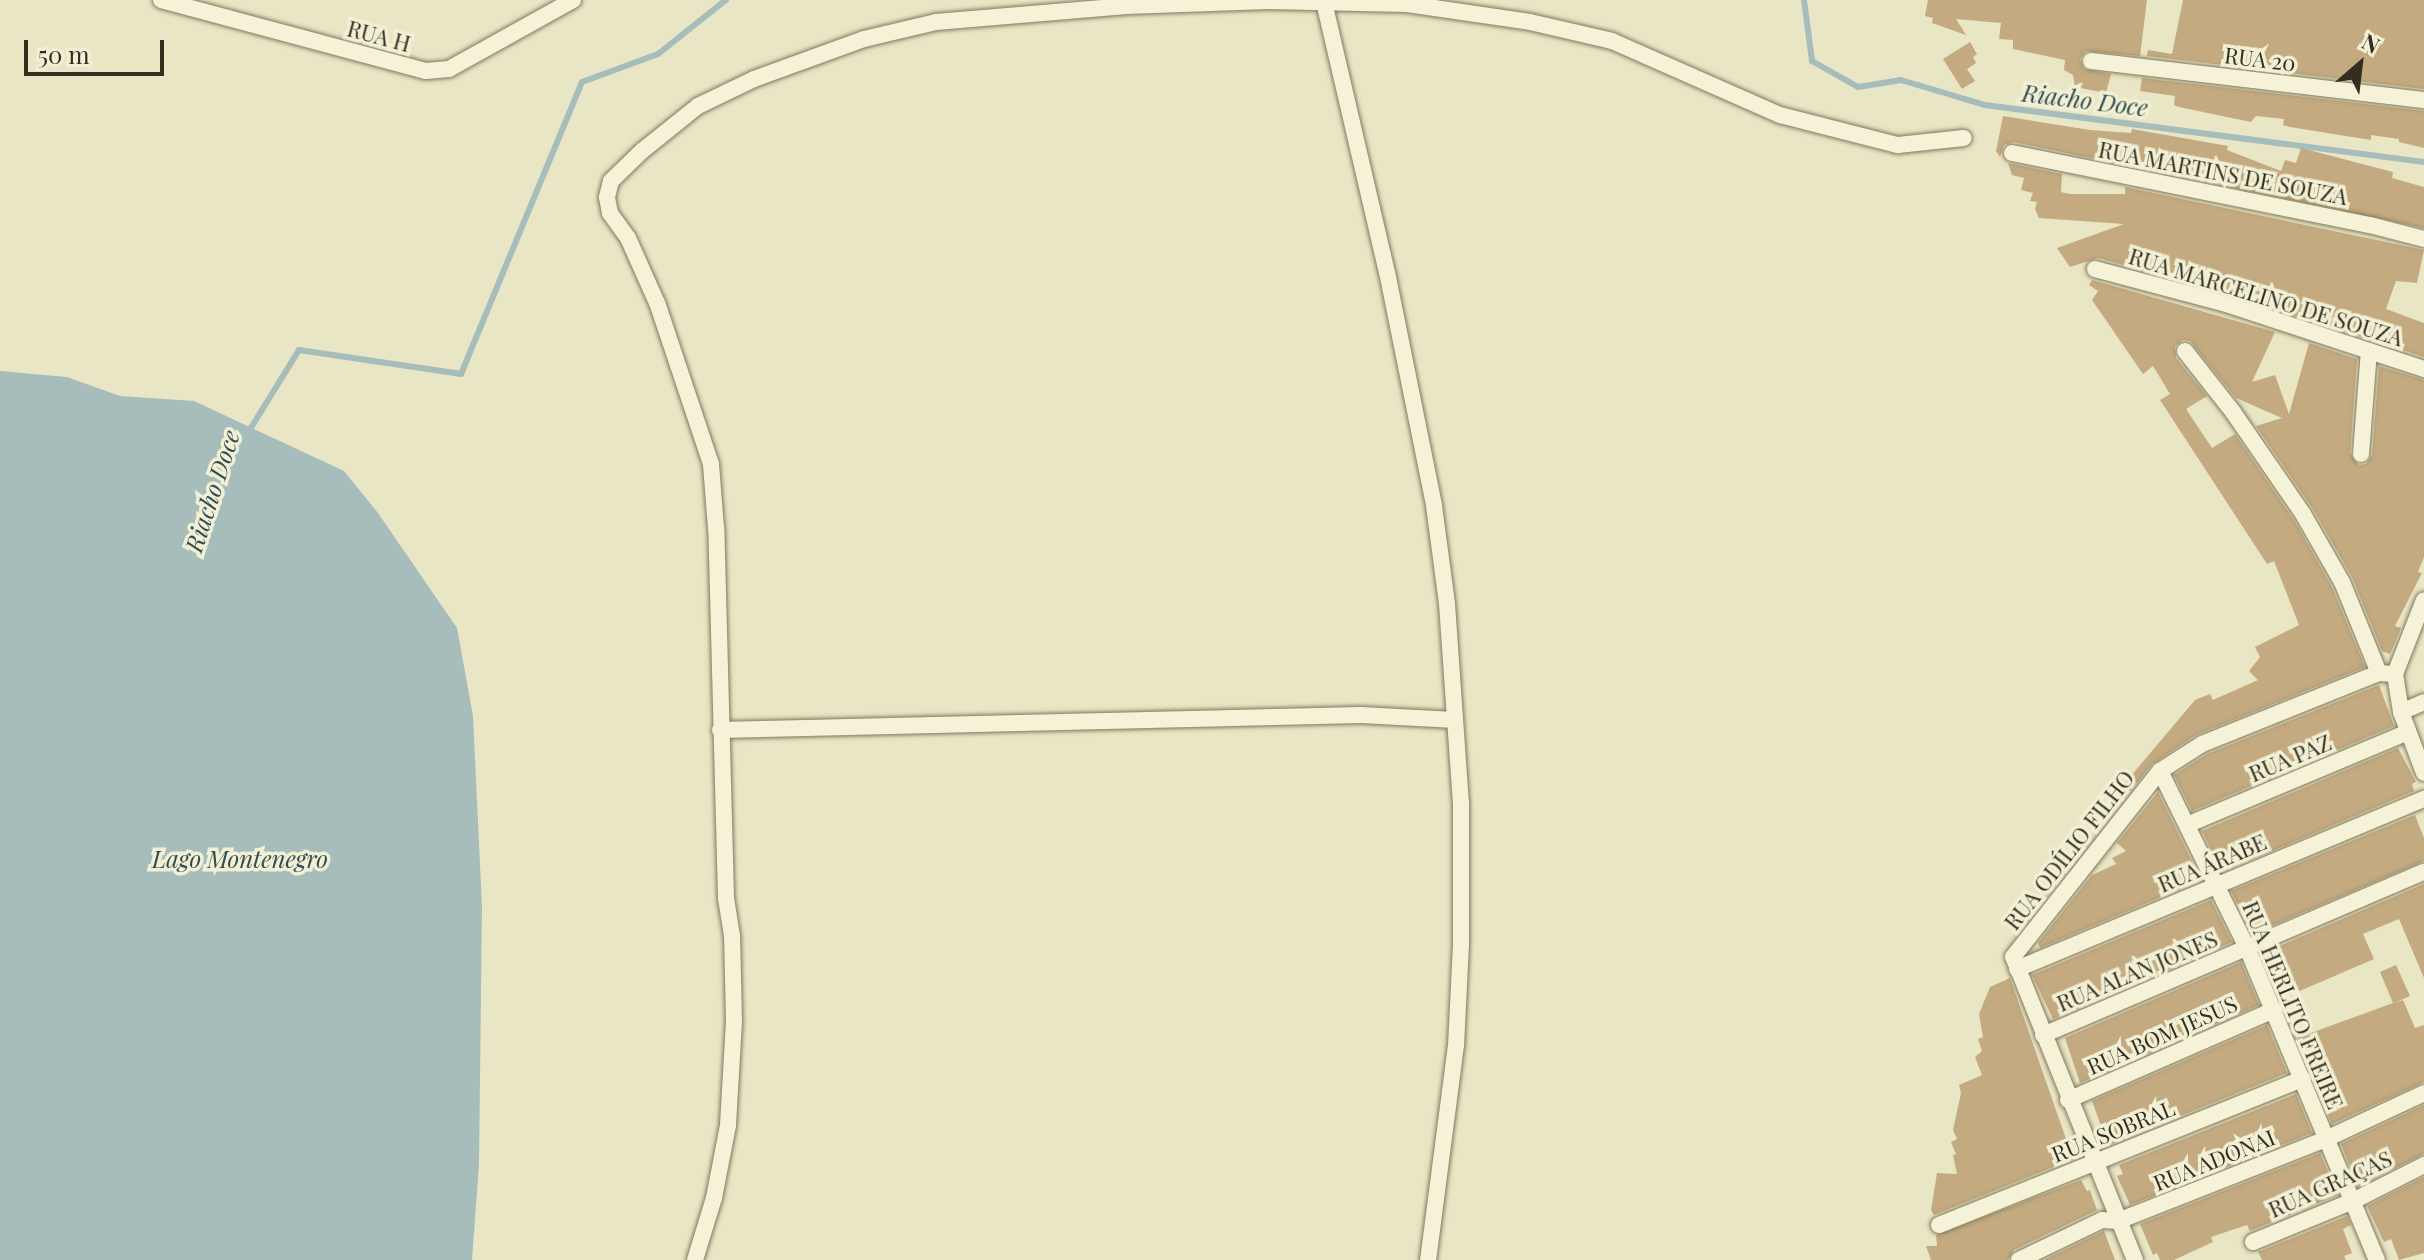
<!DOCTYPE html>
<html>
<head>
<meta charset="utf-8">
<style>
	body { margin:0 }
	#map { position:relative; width:2424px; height:1260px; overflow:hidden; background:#e9e6c5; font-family:"Playfair Display",serif }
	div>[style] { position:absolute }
	.water>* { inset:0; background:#a6bdbb }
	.stream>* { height:6px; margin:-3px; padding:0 3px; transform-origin:3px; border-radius:3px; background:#a6bdbb }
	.building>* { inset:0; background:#c3aa80 }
	.roads { filter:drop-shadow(0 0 2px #82795d) drop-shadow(0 0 2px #82795d) }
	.minor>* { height:16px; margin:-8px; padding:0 8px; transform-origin:8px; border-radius:8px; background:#f5f2d8 }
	span { translate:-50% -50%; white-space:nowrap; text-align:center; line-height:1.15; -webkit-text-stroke:7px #f1efd4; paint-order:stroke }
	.street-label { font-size:22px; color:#342e20 }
	.water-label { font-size:24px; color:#314d52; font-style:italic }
	.north { position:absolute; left:2320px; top:24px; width:80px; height:80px; -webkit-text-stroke:6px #f1efd4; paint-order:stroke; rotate:28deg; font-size:22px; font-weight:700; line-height:32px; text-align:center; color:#342e20 }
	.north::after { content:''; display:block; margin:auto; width:28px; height:36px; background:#342e20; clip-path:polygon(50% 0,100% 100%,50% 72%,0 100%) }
	.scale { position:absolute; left:24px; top:40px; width:140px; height:36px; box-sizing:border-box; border:4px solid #342e20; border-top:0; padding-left:10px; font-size:24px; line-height:28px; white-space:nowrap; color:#342e20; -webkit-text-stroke:6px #f1efd4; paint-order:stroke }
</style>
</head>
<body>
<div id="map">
	<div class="water">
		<i style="clip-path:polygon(0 371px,67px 377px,120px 396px,194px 401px,344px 471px,378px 513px,457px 628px,473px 716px,482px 907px,479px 1164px,472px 1260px,0 1260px)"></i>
	</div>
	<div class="stream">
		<i style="left:1804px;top:0;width:62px;rotate:82.5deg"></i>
		<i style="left:1812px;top:61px;width:53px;rotate:29.5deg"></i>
		<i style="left:1858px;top:87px;width:44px;rotate:-9.2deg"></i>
		<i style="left:1901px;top:80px;width:88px;rotate:16.6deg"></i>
		<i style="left:1985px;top:105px;width:443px;rotate:7.4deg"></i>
		<i style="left:249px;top:431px;width:95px;rotate:-58.3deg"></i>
		<i style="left:299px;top:350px;width:164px;rotate:8.4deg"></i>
		<i style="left:461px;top:374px;width:316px;rotate:-67.5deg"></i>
		<i style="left:582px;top:82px;width:81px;rotate:-20.2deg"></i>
		<i style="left:658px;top:54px;width:87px;rotate:-38.5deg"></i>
	</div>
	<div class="building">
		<i style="clip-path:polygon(1928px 0,2147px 0,2140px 56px,2086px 51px,2080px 59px,2084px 69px,2111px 74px,2106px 93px,2075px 87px,2073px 75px,2064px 70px,2065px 60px,2013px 49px,2013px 40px,1999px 39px,2001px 23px,1956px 19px,1966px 35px,1932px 23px,1933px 18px,1925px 16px)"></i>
		<i style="clip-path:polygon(2183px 0,2424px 0,2424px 89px,2147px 56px,2148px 50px,2172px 54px)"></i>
		<i style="clip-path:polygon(1970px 42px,1977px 54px,1973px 57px,1976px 63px,1967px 69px,1975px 81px,1962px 89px,1943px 59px)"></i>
		<i style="clip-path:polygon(2142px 78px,2424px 111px,2424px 148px,2399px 142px,2399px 139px,2371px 135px,2371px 140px,2290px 127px,2283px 125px,2284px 119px,2256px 116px,2251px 122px,2179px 107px,2174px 105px,2175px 96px,2140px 91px)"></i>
		<i style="clip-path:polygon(2003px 116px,2090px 130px,2131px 133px,2132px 129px,2228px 146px,2227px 150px,2281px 171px,2285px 160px,2296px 163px,2301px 148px,2393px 172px,2392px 178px,2424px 187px,2424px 228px,2014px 142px,2004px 145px,2000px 157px,1996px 151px)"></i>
		<i style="clip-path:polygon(2008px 163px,2062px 174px,2061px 192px,2070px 194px,2125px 194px,2125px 187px,2424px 250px,2417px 283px,2396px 281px,2386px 309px,2424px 323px,2424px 357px,2226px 293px,2098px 258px,2070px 267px,2057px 248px,2124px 224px,2039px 218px,2035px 209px,2037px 202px,2030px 201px,2033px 193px,2021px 190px,2024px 178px,2012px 175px)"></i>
		<i style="clip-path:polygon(2092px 280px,2275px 332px,2252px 382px,2275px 375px,2289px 414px,2309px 343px,2357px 359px,2350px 453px,2359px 465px,2366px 464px,2372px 455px,2379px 366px,2424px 380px,2424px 557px,2418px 572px,2422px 573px,2395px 626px,2401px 628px,2390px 654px,2382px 651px,2352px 577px,2313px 509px,2256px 426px,2282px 418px,2236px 398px,2190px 341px,2183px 340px,2175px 346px,2176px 358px,2207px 396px,2186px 409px,2212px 448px,2235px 434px,2294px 520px,2332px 587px,2365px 667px,2196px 735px,2152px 764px,2100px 829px,2092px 822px,2195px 700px,2210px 694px,2213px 700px,2258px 680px,2249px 671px,2260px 657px,2255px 647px,2299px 625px,2274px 561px,2267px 564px,2160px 400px,2170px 394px,2153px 366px,2143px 374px,2092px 300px,2098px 291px,2089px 285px)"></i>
		<i style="clip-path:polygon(2379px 685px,2394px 726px,2192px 811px,2174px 775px,2207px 754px)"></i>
		<i style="clip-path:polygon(2398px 748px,2416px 782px,2412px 784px,2414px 791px,2222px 872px,2202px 831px)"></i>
		<i style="clip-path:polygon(2158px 792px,2201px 880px,2040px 948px,2038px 943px,2092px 875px,2116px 864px,2112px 858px,2126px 851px,2117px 843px)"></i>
		<i style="clip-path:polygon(2415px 815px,2424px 838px,2424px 861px,2252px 934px,2231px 891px)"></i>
		<i style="clip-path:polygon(2424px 884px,2424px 978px,2399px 919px,2363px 934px,2374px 959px,2295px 993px,2284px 968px,2270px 974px,2261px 954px)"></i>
		<i style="clip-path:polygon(2211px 900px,2232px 942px,2053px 1019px,2032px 975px)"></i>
		<i style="clip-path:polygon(2241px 962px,2259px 1005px,2080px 1083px,2065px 1038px)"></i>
		<i style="clip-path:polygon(2396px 965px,2410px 996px,2394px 1003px,2403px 1000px,2415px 1028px,2424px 1025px,2424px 1082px,2332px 1124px,2297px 1038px,2393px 1003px,2380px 972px)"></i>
		<i style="clip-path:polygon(2010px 978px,2073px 1159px,1934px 1215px,1931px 1210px,1937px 1173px,1957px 1174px,1953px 1155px,1956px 1154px,1951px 1142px,1957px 1139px,1953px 1130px,1961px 1093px,1959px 1085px,1982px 1075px,1975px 1057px,1982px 1051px,1978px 1039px,1983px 1037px,1979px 1014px,1990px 987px)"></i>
		<i style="clip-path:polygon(2267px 1025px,2287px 1073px,2108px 1145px,2092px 1101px)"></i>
		<i style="clip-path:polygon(2296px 1094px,2312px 1133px,2130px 1205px,2117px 1176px,2123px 1174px,2119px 1165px)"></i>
		<i style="clip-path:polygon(2424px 1105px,2424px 1154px,2358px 1186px,2341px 1144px)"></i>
		<i style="clip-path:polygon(2320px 1153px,2338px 1195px,2250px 1231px,2247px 1225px,2211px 1237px,2213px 1242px,2174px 1260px,2160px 1260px,2157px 1253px,2153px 1255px,2140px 1224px)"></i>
		<i style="clip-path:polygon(2424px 1177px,2424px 1253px,2399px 1260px,2391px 1239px,2384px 1242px,2367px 1206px)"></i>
		<i style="clip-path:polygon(2081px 1180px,2087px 1191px,2090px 1190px,2097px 1210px,2014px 1250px,2008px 1260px,1931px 1260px,1926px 1246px,1937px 1246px,1936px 1235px)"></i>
		<i style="clip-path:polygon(2347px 1216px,2351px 1225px,2343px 1229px,2352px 1253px,2344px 1256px,2346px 1260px,2262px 1260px,2258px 1252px)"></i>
		<i style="clip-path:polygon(2104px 1231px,2115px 1260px,2044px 1260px)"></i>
	</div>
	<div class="roads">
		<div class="minor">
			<i style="left:161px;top:0;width:274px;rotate:15deg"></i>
			<i style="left:426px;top:71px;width:23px;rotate:-5deg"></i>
			<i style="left:449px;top:69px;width:142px;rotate:-29.1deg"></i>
			<i style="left:1324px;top:2px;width:277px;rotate:76.9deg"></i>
			<i style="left:1387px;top:272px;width:239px;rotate:78.6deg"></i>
			<i style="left:1434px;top:506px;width:99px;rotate:82.4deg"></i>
			<i style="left:1447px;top:604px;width:199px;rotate:86deg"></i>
			<i style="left:1461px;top:803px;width:141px;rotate:90deg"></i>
			<i style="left:1461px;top:944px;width:101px;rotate:92.8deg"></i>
			<i style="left:1456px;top:1045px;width:217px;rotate:97.4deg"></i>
			<i style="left:2091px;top:61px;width:335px;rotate:6.7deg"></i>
			<i style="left:2012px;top:153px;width:365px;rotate:11.4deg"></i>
			<i style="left:2370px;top:225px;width:56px;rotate:14.5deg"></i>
			<i style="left:2095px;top:269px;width:132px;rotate:14.9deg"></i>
			<i style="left:2223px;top:303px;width:212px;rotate:18.2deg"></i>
			<i style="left:2185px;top:351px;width:78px;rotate:51.8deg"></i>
			<i style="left:2233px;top:412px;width:124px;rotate:55.5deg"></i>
			<i style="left:2303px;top:514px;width:78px;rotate:60.2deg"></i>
			<i style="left:2342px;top:582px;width:98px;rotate:67.9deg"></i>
			<i style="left:2379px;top:673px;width:16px;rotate:4deg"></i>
			<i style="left:2361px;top:454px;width:103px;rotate:-85.6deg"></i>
			<i style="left:2395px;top:674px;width:38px;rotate:81deg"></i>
			<i style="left:2401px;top:712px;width:65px;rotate:69.3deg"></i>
			<i style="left:2395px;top:674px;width:79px;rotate:-68.6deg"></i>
			<i style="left:2401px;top:712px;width:25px;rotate:-23deg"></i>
			<i style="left:720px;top:730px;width:641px;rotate:-1.34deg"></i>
			<i style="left:1361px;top:715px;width:94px;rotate:3deg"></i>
			<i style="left:2160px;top:771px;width:197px;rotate:63.8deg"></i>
			<i style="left:2247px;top:948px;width:338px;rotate:67.4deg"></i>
			<i style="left:2189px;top:824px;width:238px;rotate:-22.8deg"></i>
			<i style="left:2017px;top:969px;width:441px;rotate:-22.7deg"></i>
			<i style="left:2043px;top:1035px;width:414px;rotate:-23.2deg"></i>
			<i style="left:2068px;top:1100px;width:225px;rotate:-23.6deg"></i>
			<i style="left:1939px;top:1225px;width:392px;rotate:-21.9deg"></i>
			<i style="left:2253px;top:1242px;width:108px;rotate:-22.3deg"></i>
			<i style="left:2353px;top:1201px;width:80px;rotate:-26.9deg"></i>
			<i style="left:695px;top:1260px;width:65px;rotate:-73deg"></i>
			<i style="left:714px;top:1198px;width:74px;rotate:-79.1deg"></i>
			<i style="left:728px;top:1125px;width:104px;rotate:-86.7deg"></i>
			<i style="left:734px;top:1021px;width:85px;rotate:-91.3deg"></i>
			<i style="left:732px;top:936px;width:38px;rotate:-99deg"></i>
			<i style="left:726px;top:898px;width:370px;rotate:-91.5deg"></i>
			<i style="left:716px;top:528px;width:64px;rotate:-94.5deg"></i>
			<i style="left:711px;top:464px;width:170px;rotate:-108.5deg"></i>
			<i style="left:657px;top:303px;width:71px;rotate:-114deg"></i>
			<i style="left:628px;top:238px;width:31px;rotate:-126deg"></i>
			<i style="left:610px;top:213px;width:16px;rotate:-101deg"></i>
			<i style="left:607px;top:197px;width:16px;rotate:-76deg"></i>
			<i style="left:611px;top:181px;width:43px;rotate:-44.1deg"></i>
			<i style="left:642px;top:151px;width:72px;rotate:-38.8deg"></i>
			<i style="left:698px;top:106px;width:62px;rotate:-25.7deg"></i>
			<i style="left:754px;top:79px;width:117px;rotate:-20deg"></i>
			<i style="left:864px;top:39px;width:74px;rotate:-13.3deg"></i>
			<i style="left:936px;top:22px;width:191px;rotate:-4.8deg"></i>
			<i style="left:1126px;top:6px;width:142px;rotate:-2deg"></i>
			<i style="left:1268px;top:1px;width:139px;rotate:1.2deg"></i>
			<i style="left:1407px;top:4px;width:124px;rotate:8.3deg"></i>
			<i style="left:1530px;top:22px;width:84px;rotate:13deg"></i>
			<i style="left:1612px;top:41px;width:184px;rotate:23.8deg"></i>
			<i style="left:1780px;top:115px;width:122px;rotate:14.3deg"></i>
			<i style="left:1898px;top:145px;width:66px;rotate:-6.1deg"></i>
			<i style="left:2019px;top:1260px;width:92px;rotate:-25.7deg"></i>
			<i style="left:2102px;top:1220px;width:16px;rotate:4deg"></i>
			<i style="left:2118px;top:1221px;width:224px;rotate:-21.5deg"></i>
			<i style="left:2326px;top:1139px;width:108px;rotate:-25.1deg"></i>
			<i style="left:2135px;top:1260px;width:327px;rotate:-111.9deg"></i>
			<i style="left:2013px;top:957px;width:237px;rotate:-51.7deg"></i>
			<i style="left:2160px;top:771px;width:50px;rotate:-32.7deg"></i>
			<i style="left:2202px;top:744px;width:191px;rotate:-21.9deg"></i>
		</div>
	</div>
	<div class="street-label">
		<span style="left:379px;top:36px;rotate:15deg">RUA H</span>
		<span style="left:2260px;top:59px;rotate:7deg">RUA 20</span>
		<span style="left:2223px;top:173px;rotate:11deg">RUA MARTINS DE SOUZA</span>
		<span style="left:2266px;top:297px;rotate:17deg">RUA MARCELINO DE SOUZA</span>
		<span style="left:2290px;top:758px;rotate:-23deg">RUA PAZ</span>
		<span style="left:2069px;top:850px;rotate:-52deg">RUA ODÍLIO FILHO</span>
		<span style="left:2212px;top:863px;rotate:-23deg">RUA ÁRABE</span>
		<span style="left:2137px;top:971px;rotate:-23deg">RUA ALAN JONES</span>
		<span style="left:2293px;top:1005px;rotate:67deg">RUA HERLITO FREIRE</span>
		<span style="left:2162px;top:1035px;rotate:-24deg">RUA BOM JESUS</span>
		<span style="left:2113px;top:1131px;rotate:-22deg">RUA SOBRAL</span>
		<span style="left:2214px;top:1160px;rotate:-22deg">RUA ADONAI</span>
		<span style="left:2330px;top:1184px;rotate:-24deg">RUA GRAÇAS</span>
	</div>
	<div class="water-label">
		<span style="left:2085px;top:100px;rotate:7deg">Riacho Doce</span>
		<span style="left:212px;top:491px;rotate:-72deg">Riacho Doce</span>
		<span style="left:240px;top:859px">Lago Montenegro</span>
	</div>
	<div class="north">N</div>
	<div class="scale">50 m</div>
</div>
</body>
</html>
